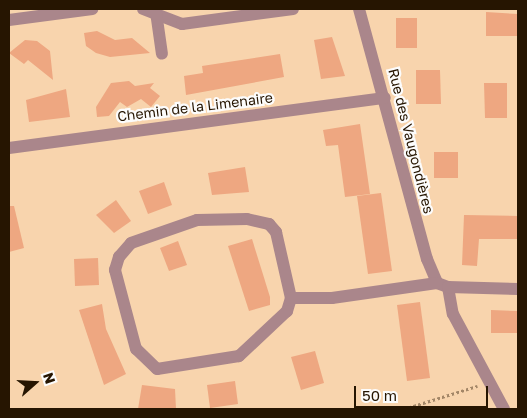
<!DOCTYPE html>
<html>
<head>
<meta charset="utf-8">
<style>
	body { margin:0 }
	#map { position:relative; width:527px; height:418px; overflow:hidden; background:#f8d4ad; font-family:"Golos Text",sans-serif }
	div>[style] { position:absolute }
	.building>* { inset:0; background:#eea781 }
	.path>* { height:3px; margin-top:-1.5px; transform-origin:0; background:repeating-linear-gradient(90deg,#a38667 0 2.5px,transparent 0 5px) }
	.minor>* { height:12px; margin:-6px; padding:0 6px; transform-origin:6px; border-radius:6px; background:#aa868b }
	span { translate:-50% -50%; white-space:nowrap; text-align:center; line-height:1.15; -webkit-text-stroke:4.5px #fcfcfc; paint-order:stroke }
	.street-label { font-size:14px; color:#261501 }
	.frame { position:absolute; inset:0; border:10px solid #261501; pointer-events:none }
	.north { position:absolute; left:10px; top:358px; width:50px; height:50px; -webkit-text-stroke:4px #fcfcfc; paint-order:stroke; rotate:71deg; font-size:14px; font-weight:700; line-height:20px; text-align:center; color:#261501 }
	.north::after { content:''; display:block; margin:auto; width:18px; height:22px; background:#261501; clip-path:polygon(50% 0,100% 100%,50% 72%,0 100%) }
	.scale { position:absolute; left:354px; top:386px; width:134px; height:22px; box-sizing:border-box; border:2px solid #261501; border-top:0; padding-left:6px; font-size:15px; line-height:18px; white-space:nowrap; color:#261501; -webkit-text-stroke:4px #fcfcfc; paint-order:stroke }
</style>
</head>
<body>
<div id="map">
	<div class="building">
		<i style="clip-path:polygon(486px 12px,518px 14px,518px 36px,486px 36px)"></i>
		<i style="clip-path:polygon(396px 18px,417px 18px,417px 48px,396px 48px)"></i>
		<i style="clip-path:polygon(97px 31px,115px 40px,132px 38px,150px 53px,110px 57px,96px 53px,86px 46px,84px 33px)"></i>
		<i style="clip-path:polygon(332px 37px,345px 76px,321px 79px,314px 40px)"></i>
		<i style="clip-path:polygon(25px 40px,37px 41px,50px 51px,53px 80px,28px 60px,24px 64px,9px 53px)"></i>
		<i style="clip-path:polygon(280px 54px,284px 77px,186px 95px,184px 76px,203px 73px,202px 66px)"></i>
		<i style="clip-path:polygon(416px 70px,440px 70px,441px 104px,416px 104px)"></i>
		<i style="clip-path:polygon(129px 81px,135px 86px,154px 83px,150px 88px,160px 96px,151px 107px,141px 99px,127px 107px,120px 102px,109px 116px,97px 117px,96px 107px,111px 83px)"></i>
		<i style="clip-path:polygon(484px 83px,507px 83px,507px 118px,485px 118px)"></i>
		<i style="clip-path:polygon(66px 89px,70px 117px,29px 122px,26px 100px)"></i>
		<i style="clip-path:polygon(360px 124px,370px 194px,345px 197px,338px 145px,326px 146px,323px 130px)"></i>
		<i style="clip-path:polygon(434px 152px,458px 152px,458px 178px,434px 178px)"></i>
		<i style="clip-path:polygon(245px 167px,249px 192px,212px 195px,208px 173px)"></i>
		<i style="clip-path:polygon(164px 182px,172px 205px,148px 214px,139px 191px)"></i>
		<i style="clip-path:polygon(381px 193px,392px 271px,368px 274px,357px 196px)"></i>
		<i style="clip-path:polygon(116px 200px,131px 221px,114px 233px,96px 215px)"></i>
		<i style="clip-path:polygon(9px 206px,14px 206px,24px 248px,9px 252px)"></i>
		<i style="clip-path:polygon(464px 215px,518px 216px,518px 239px,479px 239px,477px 266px,462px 265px)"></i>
		<i style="clip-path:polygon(252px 239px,270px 297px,270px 305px,249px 311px,228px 246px)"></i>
		<i style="clip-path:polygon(178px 241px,187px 265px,169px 271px,160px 248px)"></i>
		<i style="clip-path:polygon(98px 258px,99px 285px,75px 286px,74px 259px)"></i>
		<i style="clip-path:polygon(420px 302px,430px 378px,407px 381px,397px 305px)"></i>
		<i style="clip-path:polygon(102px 304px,106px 329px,126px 374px,104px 385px,79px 310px)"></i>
		<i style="clip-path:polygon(491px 310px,518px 311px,518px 333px,491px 333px)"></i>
		<i style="clip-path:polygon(315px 351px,324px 383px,301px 390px,291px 357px)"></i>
		<i style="clip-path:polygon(235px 381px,238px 404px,210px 408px,207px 385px)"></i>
		<i style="clip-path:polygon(142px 385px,175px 389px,176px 409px,138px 409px)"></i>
	</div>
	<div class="path">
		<i style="left:404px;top:409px;width:77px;rotate:-17.5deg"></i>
	</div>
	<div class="minor">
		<i style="left:143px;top:9px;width:42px;rotate:21deg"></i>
		<i style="left:182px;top:24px;width:112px;rotate:-7.7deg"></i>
		<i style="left:359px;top:9px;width:259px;rotate:74.8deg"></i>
		<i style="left:427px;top:259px;width:26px;rotate:67deg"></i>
		<i style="left:437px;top:283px;width:12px;rotate:20deg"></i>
		<i style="left:448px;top:287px;width:27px;rotate:80deg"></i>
		<i style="left:453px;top:314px;width:108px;rotate:61.8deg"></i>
		<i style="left:156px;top:12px;width:42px;rotate:81.9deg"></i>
		<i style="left:9px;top:20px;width:84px;rotate:-7.5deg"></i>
		<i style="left:9px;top:148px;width:379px;rotate:-7.6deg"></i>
		<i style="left:197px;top:220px;width:50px;rotate:-1.1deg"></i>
		<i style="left:247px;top:219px;width:23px;rotate:13deg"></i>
		<i style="left:269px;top:224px;width:11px;rotate:49deg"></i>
		<i style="left:276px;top:232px;width:68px;rotate:77.2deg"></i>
		<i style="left:291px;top:298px;width:14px;rotate:107deg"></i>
		<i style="left:287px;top:311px;width:66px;rotate:136.8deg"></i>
		<i style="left:239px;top:356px;width:83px;rotate:171deg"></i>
		<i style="left:157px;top:369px;width:29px;rotate:-136deg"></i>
		<i style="left:136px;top:349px;width:82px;rotate:-104.9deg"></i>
		<i style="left:115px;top:270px;width:14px;rotate:-73deg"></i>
		<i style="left:119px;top:257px;width:18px;rotate:-49deg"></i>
		<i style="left:131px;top:243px;width:70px;rotate:-19.2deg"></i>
		<i style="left:448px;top:287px;width:70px;rotate:1.6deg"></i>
		<i style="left:291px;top:298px;width:41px"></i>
		<i style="left:332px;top:298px;width:106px;rotate:-8.1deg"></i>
	</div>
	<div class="street-label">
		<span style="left:195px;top:107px;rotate:-7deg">Chemin de la Limenaire</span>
		<span style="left:411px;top:141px;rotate:76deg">Rue des Vaugondières</span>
	</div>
	<div class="frame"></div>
	<div class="north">N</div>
	<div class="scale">50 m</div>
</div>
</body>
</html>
